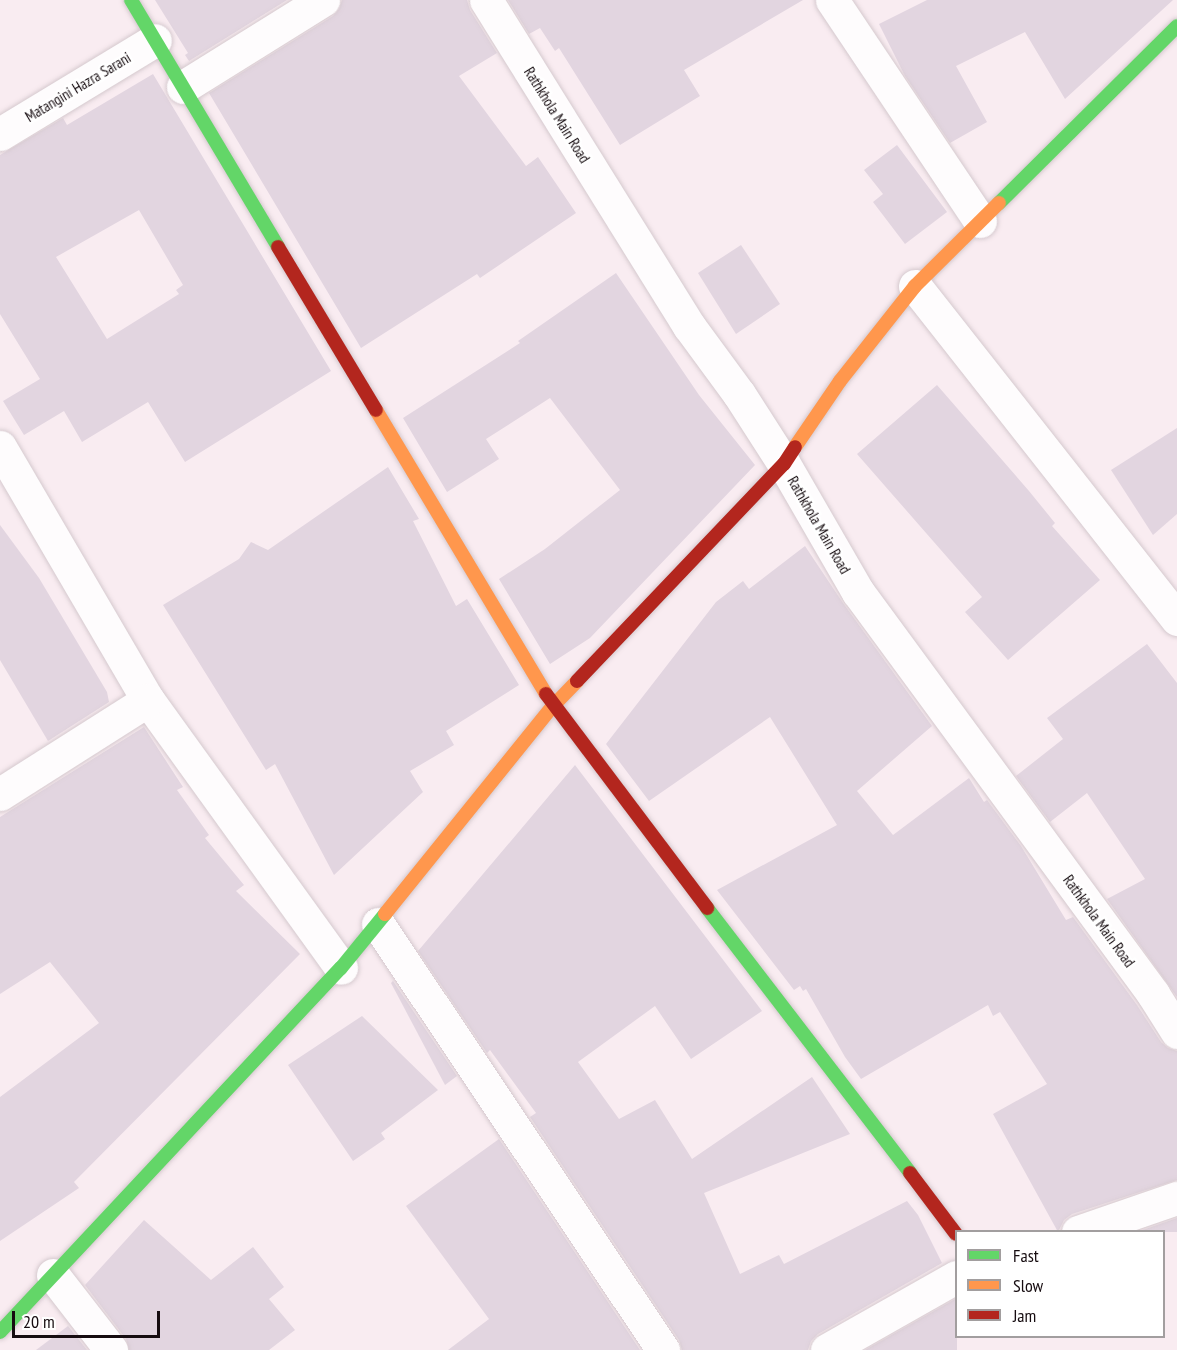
<!DOCTYPE html>
<html>
<head>
<meta charset="utf-8">
<style>
	body { margin:0 }
	#map { position:relative; width:1177px; height:1350px; overflow:hidden; background:#f9ecf1; font-family:"PT Sans Narrow",sans-serif }
	div>[style] { position:absolute }
	.building>* { inset:0; background:#e2d5e0 }
	.roads { filter:drop-shadow(0 0 2px #d5c9ce) drop-shadow(0 0 2px #d5c9ce) }
	.street>* { height:33px; margin:-16.5px; padding:0 16.5px; transform-origin:16.5px; border-radius:16.5px; background:#fefcfd }
	.fast>* { height:14px; margin:-7px; padding:0 7px; transform-origin:7px; border-radius:7px; background:#63d668 }
	.slow>* { height:14px; margin:-7px; padding:0 7px; transform-origin:7px; border-radius:7px; background:#ff974d }
	.jam>* { height:14px; margin:-7px; padding:0 7px; transform-origin:7px; border-radius:7px; background:#b3261e }
	span { translate:-50% -50%; white-space:nowrap; text-align:center; line-height:1.15; -webkit-text-stroke:5px #fff; paint-order:stroke }
	.street-label { font-size:15px; color:#160c10 }
	.legend { position:absolute; left:955px; top:1230px; width:210px; height:108px; box-sizing:border-box; background:#fff; border:2px solid #a29e9f; margin:0; padding:8px 10px; list-style:none; font-size:18px; color:#160c10 }
	.legend li { display:flex; align-items:center; gap:12px; height:30px }
	.legend b { width:30px; border:2px solid #a29e9f }
	.scale { position:absolute; left:12px; top:1311px; width:148px; height:27px; box-sizing:border-box; border:3px solid #160c10; border-top:0; padding-left:8px; font-size:18px; line-height:21px; white-space:nowrap; color:#160c10; -webkit-text-stroke:4px #fff; paint-order:stroke }
</style>
</head>
<body>
<div id="map">
	<div class="building">
		<i style="clip-path:polygon(155px 0,287px 0,189px 61px,185px 55px,188px 53px)"></i>
		<i style="clip-path:polygon(342px 0,467px 0,470px 10px,497px 53px,459px 76px,526px 166px,538px 157px,576px 213px,480px 278px,477px 274px,361px 348px,209px 93px,333px 16px,339px 9px)"></i>
		<i style="clip-path:polygon(508px 0,803px 0,684px 70px,700px 96px,620px 145px,559px 48px,555px 51px,540px 28px,529px 34px)"></i>
		<i style="clip-path:polygon(927px 0,1173px 0,1065px 99px,1025px 32px,956px 66px,987px 122px,950px 143px,905px 76px,879px 24px)"></i>
		<i style="clip-path:polygon(evenodd,153px 74px,331px 371px,185px 462px,148px 402px,82px 442px,64px 411px,24px 435px,3px 401px,40px 379px,0 314px,0 155px,63px 118px,67px 125px,153px 74px,139px 210px,183px 285px,176px 290px,179px 294px,107px 339px,56px 257px,139px 210px)"></i>
		<i style="clip-path:polygon(897px 145px,947px 212px,905px 244px,873px 202px,883px 194px,864px 170px)"></i>
		<i style="clip-path:polygon(741px 245px,780px 304px,736px 334px,698px 273px)"></i>
		<i style="clip-path:polygon(616px 273px,699px 395px,755px 465px,590px 638px,550px 664px,499px 579px,545px 549px,620px 490px,550px 398px,486px 439px,499px 459px,447px 492px,403px 418px,520px 343px,518px 341px)"></i>
		<i style="clip-path:polygon(937px 385px,1029px 491px,1055px 523px,1052px 526px,1100px 580px,1008px 660px,965px 612px,982px 597px,857px 454px)"></i>
		<i style="clip-path:polygon(1177px 428px,1177px 514px,1153px 535px,1111px 470px)"></i>
		<i style="clip-path:polygon(388px 467px,419px 519px,413px 521px,456px 606px,467px 599px,519px 685px,446px 731px,454px 745px,410px 771px,423px 792px,334px 875px,275px 764px,266px 770px,163px 605px,239px 559px,251px 542px,268px 550px)"></i>
		<i style="clip-path:polygon(0 525px,39px 578px,107px 692px,109px 702px,48px 741px,0 660px)"></i>
		<i style="clip-path:polygon(805px 546px,843px 603px,932px 726px,857px 791px,893px 835px,969px 778px,984px 802px,987px 800px,1021px 846px,1066px 920px,1073px 917px,1137px 1005px,1161px 1042px,1168px 1048px,1177px 1051px,1177px 1180px,1072px 1214px,1064px 1220px,1058px 1232px,993px 1114px,1047px 1084px,1000px 1012px,993px 1016px,988px 1005px,861px 1079px,845px 1057px,806px 989px,803px 991px,800px 986px,794px 990px,717px 890px,837px 825px,770px 717px,649px 801px,606px 744px,716px 602px,743px 581px,749px 589px)"></i>
		<i style="clip-path:polygon(1147px 644px,1177px 683px,1177px 997px,1107px 899px,1145px 879px,1087px 793px,1050px 822px,1016px 776px,1063px 739px,1047px 718px)"></i>
		<i style="clip-path:polygon(144px 727px,183px 787px,177px 790px,209px 835px,205px 838px,244px 885px,236px 891px,300px 954px,74px 1182px,79px 1188px,0 1241px,0 1097px,99px 1023px,50px 962px,0 994px,0 817px)"></i>
		<i style="clip-path:polygon(575px 765px,762px 1011px,691px 1059px,655px 1006px,578px 1062px,619px 1119px,655px 1100px,692px 1159px,812px 1077px,850px 1134px,704px 1193px,740px 1274px,779px 1255px,784px 1264px,907px 1201px,918px 1215px,942px 1263px,818px 1334px,811px 1341px,808px 1350px,682px 1350px,679px 1340px,530px 1117px,536px 1113px,490px 1050px,487px 1053px,418px 951px)"></i>
		<i style="clip-path:polygon(393px 981px,457px 1076px,445px 1085px,391px 983px)"></i>
		<i style="clip-path:polygon(362px 1016px,438px 1090px,381px 1133px,385px 1139px,353px 1161px,288px 1065px)"></i>
		<i style="clip-path:polygon(499px 1139px,640px 1350px,448px 1350px,489px 1319px,406px 1206px)"></i>
		<i style="clip-path:polygon(1177px 1218px,1177px 1232px,1137px 1232px)"></i>
		<i style="clip-path:polygon(144px 1220px,211px 1280px,253px 1247px,284px 1287px,269px 1299px,295px 1330px,269px 1350px,129px 1350px,126px 1339px,85px 1285px)"></i>
		<i style="clip-path:polygon(957px 1298px,957px 1350px,865px 1350px)"></i>
		<i style="clip-path:polygon(68px 1326px,87px 1350px,36px 1350px)"></i>
	</div>
	<div class="roads">
		<div class="street">
			<i style="left:486px;top:0;width:384px;rotate:58.1deg"></i>
			<i style="left:689px;top:326px;width:84px;rotate:53.7deg"></i>
			<i style="left:739px;top:394px;width:83px;rotate:57.3deg"></i>
			<i style="left:784px;top:464px;width:148px;rotate:60deg"></i>
			<i style="left:858px;top:592px;width:499px;rotate:53.7deg"></i>
			<i style="left:1153px;top:994px;width:45px;rotate:57.7deg"></i>
			<i style="left:832px;top:0;width:266px;rotate:56.2deg"></i>
			<i style="left:183px;top:87px;width:165px;rotate:-31.9deg"></i>
			<i style="left:0;top:134px;width:181px;rotate:-31.2deg"></i>
			<i style="left:915px;top:286px;width:424px;rotate:51.8deg"></i>
			<i style="left:0;top:447px;width:293px;rotate:59.7deg"></i>
			<i style="left:148px;top:700px;width:330px;rotate:54.2deg"></i>
			<i style="left:0;top:794px;width:175px;rotate:-32.4deg"></i>
			<i style="left:378px;top:924px;width:513px;rotate:56.22deg"></i>
			<i style="left:1078px;top:1232px;width:105px;rotate:-19deg"></i>
			<i style="left:53px;top:1275px;width:95px;rotate:52.3deg"></i>
			<i style="left:827px;top:1350px;width:148px;rotate:-29.5deg"></i>
		</div>
		<div class="fast">
			<i style="left:131px;top:0;width:287px;rotate:59.2deg"></i>
			<i style="left:999px;top:203px;width:251px;rotate:-44.8deg"></i>
			<i style="left:707px;top:908px;width:334px;rotate:52.5deg"></i>
			<i style="left:0;top:1332px;width:499px;rotate:-46.9deg"></i>
			<i style="left:341px;top:968px;width:70px;rotate:-50.8deg"></i>
		</div>
		<div class="slow">
			<i style="left:376px;top:410px;width:331px;rotate:59.1deg"></i>
			<i style="left:795px;top:447px;width:80px;rotate:-55.7deg"></i>
			<i style="left:840px;top:381px;width:121px;rotate:-51.7deg"></i>
			<i style="left:915px;top:286px;width:118px;rotate:-44.7deg"></i>
			<i style="left:385px;top:914px;width:267px;rotate:-51.1deg"></i>
			<i style="left:553px;top:706px;width:35px;rotate:-46deg"></i>
		</div>
		<div class="jam">
			<i style="left:278px;top:247px;width:190px;rotate:59deg"></i>
			<i style="left:577px;top:681px;width:300px;rotate:-46.4deg"></i>
			<i style="left:784px;top:464px;width:20px;rotate:-57deg"></i>
			<i style="left:546px;top:694px;width:268px;rotate:53deg"></i>
			<i style="left:910px;top:1173px;width:76px;rotate:53deg"></i>
		</div>
	</div>
	<div class="street-label">
		<span style="left:78px;top:87px;rotate:-31deg">Matangini Hazra Sarani</span>
		<span style="left:557px;top:115px;rotate:58deg">Rathkhola Main Road</span>
		<span style="left:819px;top:525px;rotate:60deg">Rathkhola Main Road</span>
		<span style="left:1099px;top:921px;rotate:54deg">Rathkhola Main Road</span>
	</div>
	<ul class="legend">
	<li><b style="height:8px;background:#63d668"></b>Fast</li>
	<li><b style="height:8px;background:#ff974d"></b>Slow</li>
	<li><b style="height:8px;background:#b3261e"></b>Jam</li>
	</ul>
	<div class="scale">20 m</div>
</div>
</body>
</html>
